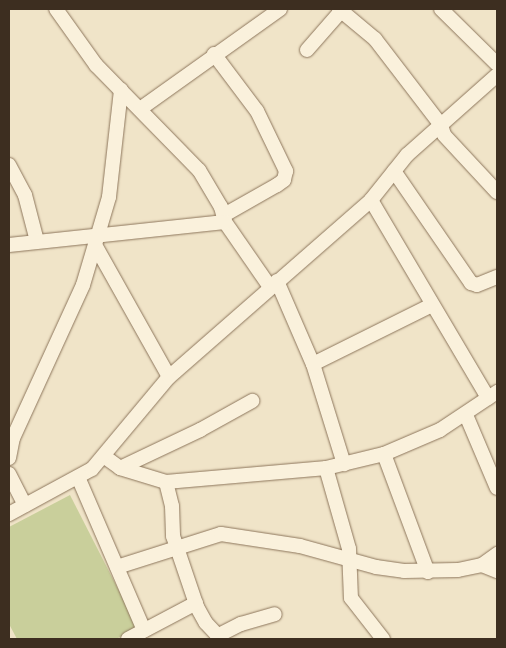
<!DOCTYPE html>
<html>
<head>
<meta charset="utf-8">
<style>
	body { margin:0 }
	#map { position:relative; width:506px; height:648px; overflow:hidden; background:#f0e4c8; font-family:"Libre Baskerville",serif }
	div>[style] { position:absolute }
	.green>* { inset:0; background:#c9cf9b }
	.roads { filter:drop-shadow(0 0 1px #8d765c) drop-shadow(0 0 1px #8d765c) }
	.minor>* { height:14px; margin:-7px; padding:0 7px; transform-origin:7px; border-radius:7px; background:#faf1dc }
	span { translate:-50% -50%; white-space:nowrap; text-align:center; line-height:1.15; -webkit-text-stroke:5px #f7eed8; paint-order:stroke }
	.frame { position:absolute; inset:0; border:10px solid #3d2e20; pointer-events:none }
</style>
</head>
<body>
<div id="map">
	<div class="green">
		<i style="clip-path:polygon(70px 495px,138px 628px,116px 639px,17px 639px,9px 624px,9px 527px)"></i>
	</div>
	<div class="roads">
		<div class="minor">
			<i style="left:56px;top:9px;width:69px;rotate:54.5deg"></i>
			<i style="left:96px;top:65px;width:147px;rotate:45.6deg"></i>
			<i style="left:199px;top:170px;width:43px;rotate:59.3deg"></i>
			<i style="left:221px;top:207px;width:16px;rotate:75deg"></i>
			<i style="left:225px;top:222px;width:79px;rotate:55.3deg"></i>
			<i style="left:339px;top:9px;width:47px;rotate:39.8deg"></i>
			<i style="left:375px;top:39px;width:108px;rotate:52.5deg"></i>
			<i style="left:441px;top:125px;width:10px;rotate:73deg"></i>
			<i style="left:444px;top:135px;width:78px;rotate:47.1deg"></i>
			<i style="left:441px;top:9px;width:78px;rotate:44.5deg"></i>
			<i style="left:307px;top:50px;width:52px;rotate:-48.9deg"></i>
			<i style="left:214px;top:54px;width:71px;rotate:53deg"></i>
			<i style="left:257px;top:111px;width:67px;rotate:64.2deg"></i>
			<i style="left:286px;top:171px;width:9px;rotate:103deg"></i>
			<i style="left:284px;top:180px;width:9px;rotate:144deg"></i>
			<i style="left:277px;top:185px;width:61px;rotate:150.5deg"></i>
			<i style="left:140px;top:109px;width:172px;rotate:-35.5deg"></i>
			<i style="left:9px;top:165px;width:34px;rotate:62deg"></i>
			<i style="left:25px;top:195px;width:48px;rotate:75.4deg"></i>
			<i style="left:394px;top:171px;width:136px;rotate:55.5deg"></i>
			<i style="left:471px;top:283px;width:6px;rotate:18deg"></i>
			<i style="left:477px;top:285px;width:22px;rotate:-22deg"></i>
			<i style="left:371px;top:200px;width:230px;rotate:59.4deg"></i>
			<i style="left:9px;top:245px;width:217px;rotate:-6.1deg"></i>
			<i style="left:95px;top:245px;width:151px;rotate:60.7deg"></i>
			<i style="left:277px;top:281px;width:90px;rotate:66.6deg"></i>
			<i style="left:313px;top:364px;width:105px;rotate:72.8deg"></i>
			<i style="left:313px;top:364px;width:133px;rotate:-26.4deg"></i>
			<i style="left:466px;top:415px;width:79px;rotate:67deg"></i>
			<i style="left:384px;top:454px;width:126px;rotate:69.6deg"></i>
			<i style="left:105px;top:457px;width:19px;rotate:36deg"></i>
			<i style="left:120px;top:468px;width:48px;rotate:16.9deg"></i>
			<i style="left:166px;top:482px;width:161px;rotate:-5deg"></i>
			<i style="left:326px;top:468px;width:60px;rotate:-13.6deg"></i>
			<i style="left:384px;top:454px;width:61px;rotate:-23.2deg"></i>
			<i style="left:440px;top:430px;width:69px;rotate:-33.7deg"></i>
			<i style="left:9px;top:458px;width:20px;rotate:-79deg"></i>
			<i style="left:13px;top:438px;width:168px;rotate:-65.4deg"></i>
			<i style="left:83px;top:285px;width:92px;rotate:-73.5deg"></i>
			<i style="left:109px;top:197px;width:108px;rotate:-83.6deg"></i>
			<i style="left:120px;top:468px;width:89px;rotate:-25.4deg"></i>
			<i style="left:200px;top:430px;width:60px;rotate:-29.1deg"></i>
			<i style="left:326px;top:468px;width:84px;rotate:74.1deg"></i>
			<i style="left:349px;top:549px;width:49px;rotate:87.7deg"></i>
			<i style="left:351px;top:598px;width:52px;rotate:52deg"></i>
			<i style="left:9px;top:474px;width:35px;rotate:63deg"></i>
			<i style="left:78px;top:477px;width:167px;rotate:66.7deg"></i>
			<i style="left:166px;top:482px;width:25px;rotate:76deg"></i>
			<i style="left:172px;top:506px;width:30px;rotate:88deg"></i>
			<i style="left:173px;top:536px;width:75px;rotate:71.3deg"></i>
			<i style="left:197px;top:607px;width:18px;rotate:61deg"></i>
			<i style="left:206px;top:623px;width:22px;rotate:47deg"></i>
			<i style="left:9px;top:514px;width:94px;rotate:-28.5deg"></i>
			<i style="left:92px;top:469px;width:120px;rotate:-50.1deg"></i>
			<i style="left:169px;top:377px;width:269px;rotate:-41.2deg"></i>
			<i style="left:371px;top:200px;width:58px;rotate:-51.3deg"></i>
			<i style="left:407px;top:155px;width:120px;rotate:-41.6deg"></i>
			<i style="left:482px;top:565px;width:16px;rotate:22deg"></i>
			<i style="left:117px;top:567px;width:109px;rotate:-17.6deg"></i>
			<i style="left:221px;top:534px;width:80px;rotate:8.6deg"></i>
			<i style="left:300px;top:546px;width:79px;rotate:15.4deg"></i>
			<i style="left:376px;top:567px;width:28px;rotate:8deg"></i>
			<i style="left:404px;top:571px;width:54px;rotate:-1.1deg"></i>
			<i style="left:458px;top:570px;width:25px;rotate:-12deg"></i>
			<i style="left:482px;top:565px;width:19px;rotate:-36deg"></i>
			<i style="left:217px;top:636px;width:27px;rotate:-27deg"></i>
			<i style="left:241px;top:624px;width:35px;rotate:-16deg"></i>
			<i style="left:128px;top:639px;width:77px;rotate:-27.9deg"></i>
		</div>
	</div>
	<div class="frame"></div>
</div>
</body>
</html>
